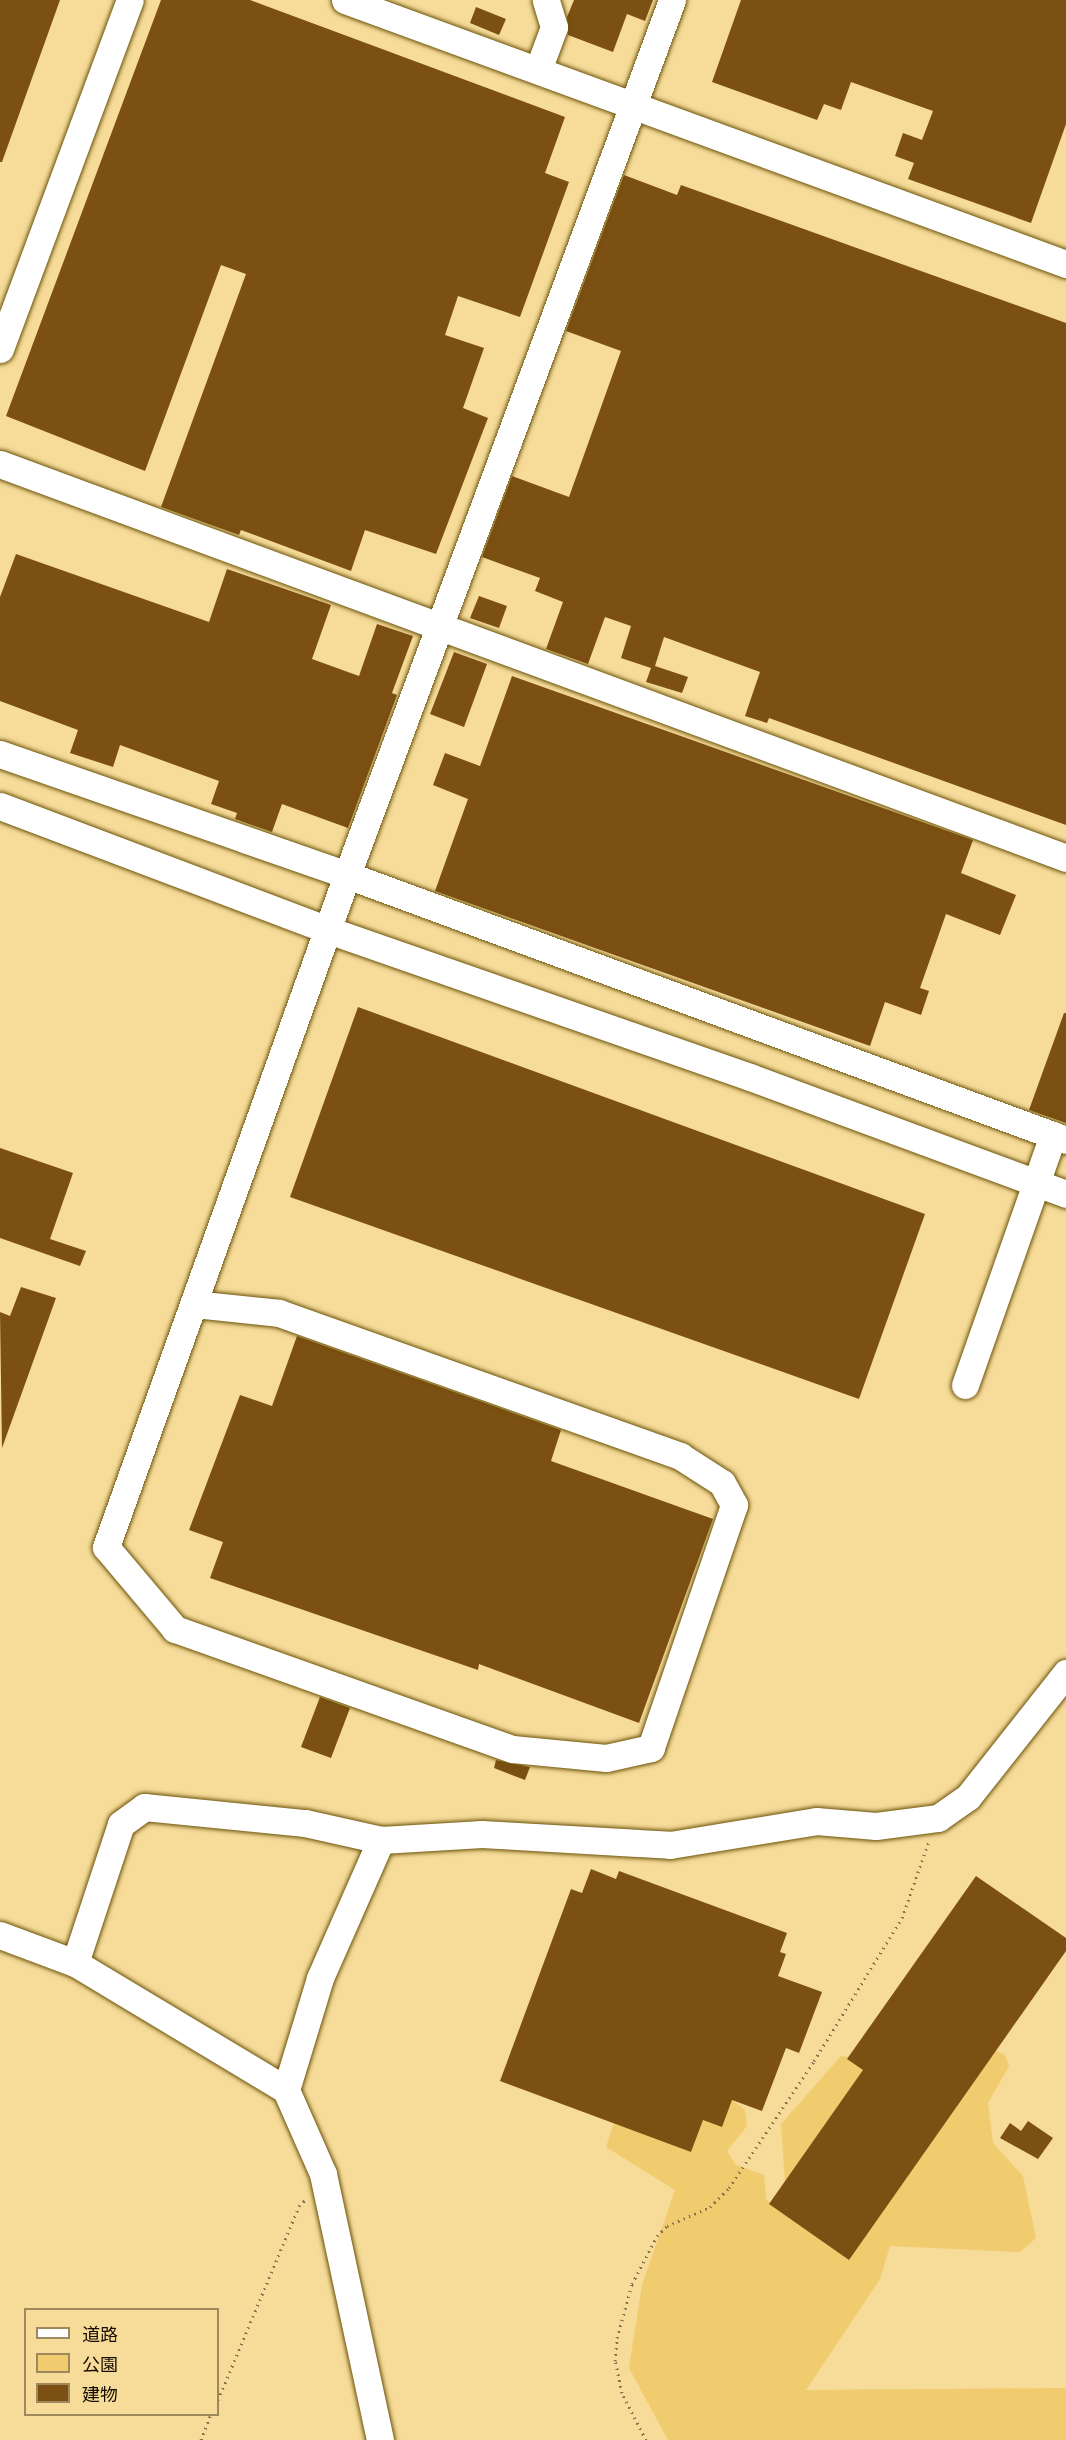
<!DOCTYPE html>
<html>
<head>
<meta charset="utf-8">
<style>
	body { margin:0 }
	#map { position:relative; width:1066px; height:2440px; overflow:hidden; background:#f6db99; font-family:"Space Grotesk","Noto Sans JP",sans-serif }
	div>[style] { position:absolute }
	.green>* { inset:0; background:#f0cc6f }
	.building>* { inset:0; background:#7c4f13 }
	.path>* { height:3px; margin-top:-1.5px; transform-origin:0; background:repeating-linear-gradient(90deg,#85734c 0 1.5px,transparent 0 6px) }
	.roads { filter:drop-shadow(0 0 2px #6b5309) drop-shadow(0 0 2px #6b5309) }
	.minor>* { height:27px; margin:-13.5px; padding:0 13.5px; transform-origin:13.5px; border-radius:13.5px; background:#fff }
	span { translate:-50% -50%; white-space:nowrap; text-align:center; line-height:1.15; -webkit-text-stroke:6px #f6db99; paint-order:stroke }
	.legend { position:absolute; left:24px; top:2308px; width:195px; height:108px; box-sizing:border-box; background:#f6db99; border:2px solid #9d895c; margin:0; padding:8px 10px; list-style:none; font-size:18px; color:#170d00 }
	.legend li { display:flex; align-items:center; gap:12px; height:30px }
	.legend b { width:30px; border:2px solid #9d895c }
</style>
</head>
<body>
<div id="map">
	<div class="green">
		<i style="clip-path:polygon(992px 2049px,1005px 2055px,1009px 2066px,988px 2103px,993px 2143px,1023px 2176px,1036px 2238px,1020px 2252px,890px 2246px,880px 2279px,806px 2390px,1066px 2388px,1066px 2440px,668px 2440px,629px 2368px,642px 2285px,675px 2190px,606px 2147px,620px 2105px,732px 2100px,745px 2110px,747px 2126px,727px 2151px,736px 2165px,764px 2175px,766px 2199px,776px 2209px,786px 2198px,781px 2124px,841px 2056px,878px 2059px)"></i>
	</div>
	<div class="building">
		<i style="clip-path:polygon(0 0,60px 0,2px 162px,0 162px)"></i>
		<i style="clip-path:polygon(161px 0,250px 0,565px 117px,545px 173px,569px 182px,520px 317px,458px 296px,445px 335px,484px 348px,463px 408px,488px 418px,436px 554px,365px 530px,351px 571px,241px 530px,239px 535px,161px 507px,246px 274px,221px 265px,145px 471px,6px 416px)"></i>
		<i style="clip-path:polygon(574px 0,653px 0,645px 21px,627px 14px,613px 52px,568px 35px,567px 17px)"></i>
		<i style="clip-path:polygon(741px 0,1066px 0,1066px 124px,1031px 223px,908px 179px,914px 163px,895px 156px,903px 133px,922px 140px,933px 111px,851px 82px,841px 110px,824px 104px,817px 120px,712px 82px)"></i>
		<i style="clip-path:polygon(476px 7px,506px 19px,499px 35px,470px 23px)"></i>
		<i style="clip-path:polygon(624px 175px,677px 195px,681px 185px,1066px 323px,1066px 825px,769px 718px,767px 723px,745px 716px,760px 672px,664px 637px,655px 666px,688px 677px,682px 693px,646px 682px,651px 668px,621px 658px,631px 626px,605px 617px,588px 664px,546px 649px,563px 602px,535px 591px,540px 578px,482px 557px,512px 476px,569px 497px,621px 351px,566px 331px)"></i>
		<i style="clip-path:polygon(16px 554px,209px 622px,227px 569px,331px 605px,312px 659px,359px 676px,377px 624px,413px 636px,392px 693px,397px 695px,348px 828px,282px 804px,272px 832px,235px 819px,237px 813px,211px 804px,219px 781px,120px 745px,113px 767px,70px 753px,78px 730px,0 701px,0 597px)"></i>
		<i style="clip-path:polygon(479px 596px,507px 606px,499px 628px,470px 618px)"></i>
		<i style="clip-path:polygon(454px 652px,487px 664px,464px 727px,430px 714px)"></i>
		<i style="clip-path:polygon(512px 676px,973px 840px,961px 873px,1016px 895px,1000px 935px,946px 914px,920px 988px,929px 991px,921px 1015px,885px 1002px,870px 1046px,435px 891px,468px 799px,433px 785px,445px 753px,480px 766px)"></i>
		<i style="clip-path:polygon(358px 1007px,925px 1214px,859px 1399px,290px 1197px)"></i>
		<i style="clip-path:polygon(1064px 1013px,1066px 1013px,1066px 1123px,1029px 1110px)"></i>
		<i style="clip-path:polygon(0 1148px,73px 1173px,50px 1239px,86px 1251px,80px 1266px,0 1238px)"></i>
		<i style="clip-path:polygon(21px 1287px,56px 1298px,2px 1448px,0 1312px,10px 1316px)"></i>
		<i style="clip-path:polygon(297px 1336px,561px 1430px,551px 1461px,713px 1519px,639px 1723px,479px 1664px,478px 1670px,210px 1578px,223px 1542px,189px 1530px,240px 1395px,272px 1406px)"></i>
		<i style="clip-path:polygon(320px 1697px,350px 1708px,331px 1758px,301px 1747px)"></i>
		<i style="clip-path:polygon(496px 1760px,530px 1767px,525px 1780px,494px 1768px)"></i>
		<i style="clip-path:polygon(591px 1869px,616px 1879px,619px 1871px,787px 1933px,780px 1952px,786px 1954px,778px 1976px,822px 1992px,799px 2053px,786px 2048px,762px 2111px,732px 2100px,722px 2127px,703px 2120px,691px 2152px,500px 2081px,571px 1889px,582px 1893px)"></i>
		<i style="clip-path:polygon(976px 1876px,1066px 1938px,1066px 1951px,849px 2260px,769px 2204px,863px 2070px,847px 2059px)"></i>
		<i style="clip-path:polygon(1028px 2121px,1053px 2138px,1038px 2159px,1000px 2138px,1010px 2123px,1021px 2131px)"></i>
	</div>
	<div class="path">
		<i style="left:218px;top:2400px;width:210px;rotate:-67.3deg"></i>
		<i style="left:299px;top:2206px;width:8px;rotate:-45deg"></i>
		<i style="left:201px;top:2440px;width:28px;rotate:-69deg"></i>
		<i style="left:646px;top:2440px;width:53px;rotate:-117.1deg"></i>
		<i style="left:622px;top:2393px;width:33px;rotate:-102deg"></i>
		<i style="left:615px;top:2361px;width:23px;rotate:-85deg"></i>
		<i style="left:617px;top:2338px;width:56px;rotate:-74.5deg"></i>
		<i style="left:632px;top:2284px;width:54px;rotate:-62.5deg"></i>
		<i style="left:657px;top:2236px;width:14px;rotate:-45deg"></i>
		<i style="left:667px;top:2226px;width:47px;rotate:-23.8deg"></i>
		<i style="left:710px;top:2207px;width:27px;rotate:-45deg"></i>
		<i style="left:729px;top:2188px;width:153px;rotate:-56.2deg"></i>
		<i style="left:814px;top:2061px;width:168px;rotate:-58.4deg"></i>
		<i style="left:902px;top:1918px;width:82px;rotate:-70.7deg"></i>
	</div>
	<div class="roads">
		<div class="minor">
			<i style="left:345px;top:0;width:768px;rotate:20.11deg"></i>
			<i style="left:538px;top:70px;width:46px;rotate:-69.6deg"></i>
			<i style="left:554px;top:27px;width:28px;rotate:-107deg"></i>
			<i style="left:0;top:349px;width:372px;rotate:-69.6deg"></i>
			<i style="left:0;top:464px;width:1136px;rotate:20.28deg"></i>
			<i style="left:0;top:754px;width:367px;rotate:19.2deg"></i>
			<i style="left:347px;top:875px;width:766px;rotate:20.23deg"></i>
			<i style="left:0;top:806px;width:351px;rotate:20.7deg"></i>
			<i style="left:328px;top:930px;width:447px;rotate:19.2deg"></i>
			<i style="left:750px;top:1077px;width:337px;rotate:20.3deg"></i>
			<i style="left:194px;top:1304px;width:85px;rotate:6deg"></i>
			<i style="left:279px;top:1313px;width:426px;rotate:19.6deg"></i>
			<i style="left:680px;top:1456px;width:50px;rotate:32.7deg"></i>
			<i style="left:722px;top:1483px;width:25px;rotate:61deg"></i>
			<i style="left:734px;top:1505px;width:257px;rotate:108.9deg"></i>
			<i style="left:651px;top:1748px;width:46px;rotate:167.5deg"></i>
			<i style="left:606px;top:1758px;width:94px;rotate:-174.5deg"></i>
			<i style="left:512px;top:1749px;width:358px;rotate:-160.4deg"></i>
			<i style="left:175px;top:1629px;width:107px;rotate:-130.1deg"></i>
			<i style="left:106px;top:1547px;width:714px;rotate:-70.27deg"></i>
			<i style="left:347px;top:875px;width:933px;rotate:-69.62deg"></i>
			<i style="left:965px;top:1385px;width:265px;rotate:-70.6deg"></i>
			<i style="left:0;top:1935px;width:80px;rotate:20.5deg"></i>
			<i style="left:75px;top:1963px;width:246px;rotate:31deg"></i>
			<i style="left:286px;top:2090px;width:92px;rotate:66.2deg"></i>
			<i style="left:323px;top:2174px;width:272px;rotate:77.9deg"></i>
			<i style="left:75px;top:1963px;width:146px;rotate:-71.7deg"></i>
			<i style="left:121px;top:1824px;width:29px;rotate:-36deg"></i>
			<i style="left:144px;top:1807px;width:162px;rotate:5.7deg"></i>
			<i style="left:305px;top:1823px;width:78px;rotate:12.6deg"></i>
			<i style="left:381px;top:1840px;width:101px;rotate:-3.4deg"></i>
			<i style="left:482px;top:1834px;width:188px;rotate:3.3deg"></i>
			<i style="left:670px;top:1845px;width:148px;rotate:-9.3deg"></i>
			<i style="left:816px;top:1821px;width:60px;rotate:4.8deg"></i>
			<i style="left:876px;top:1826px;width:63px;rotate:-7.4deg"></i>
			<i style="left:938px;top:1818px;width:37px;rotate:-35deg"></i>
			<i style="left:968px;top:1797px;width:158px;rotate:-51.7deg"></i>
			<i style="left:286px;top:2090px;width:117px;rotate:-73.1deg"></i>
			<i style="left:320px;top:1978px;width:151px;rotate:-66.2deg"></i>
		</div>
	</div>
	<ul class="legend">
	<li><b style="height:8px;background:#fff"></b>道路</li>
	<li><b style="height:16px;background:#f0cc6f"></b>公園</li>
	<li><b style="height:16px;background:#7c4f13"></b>建物</li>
	</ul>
</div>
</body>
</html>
